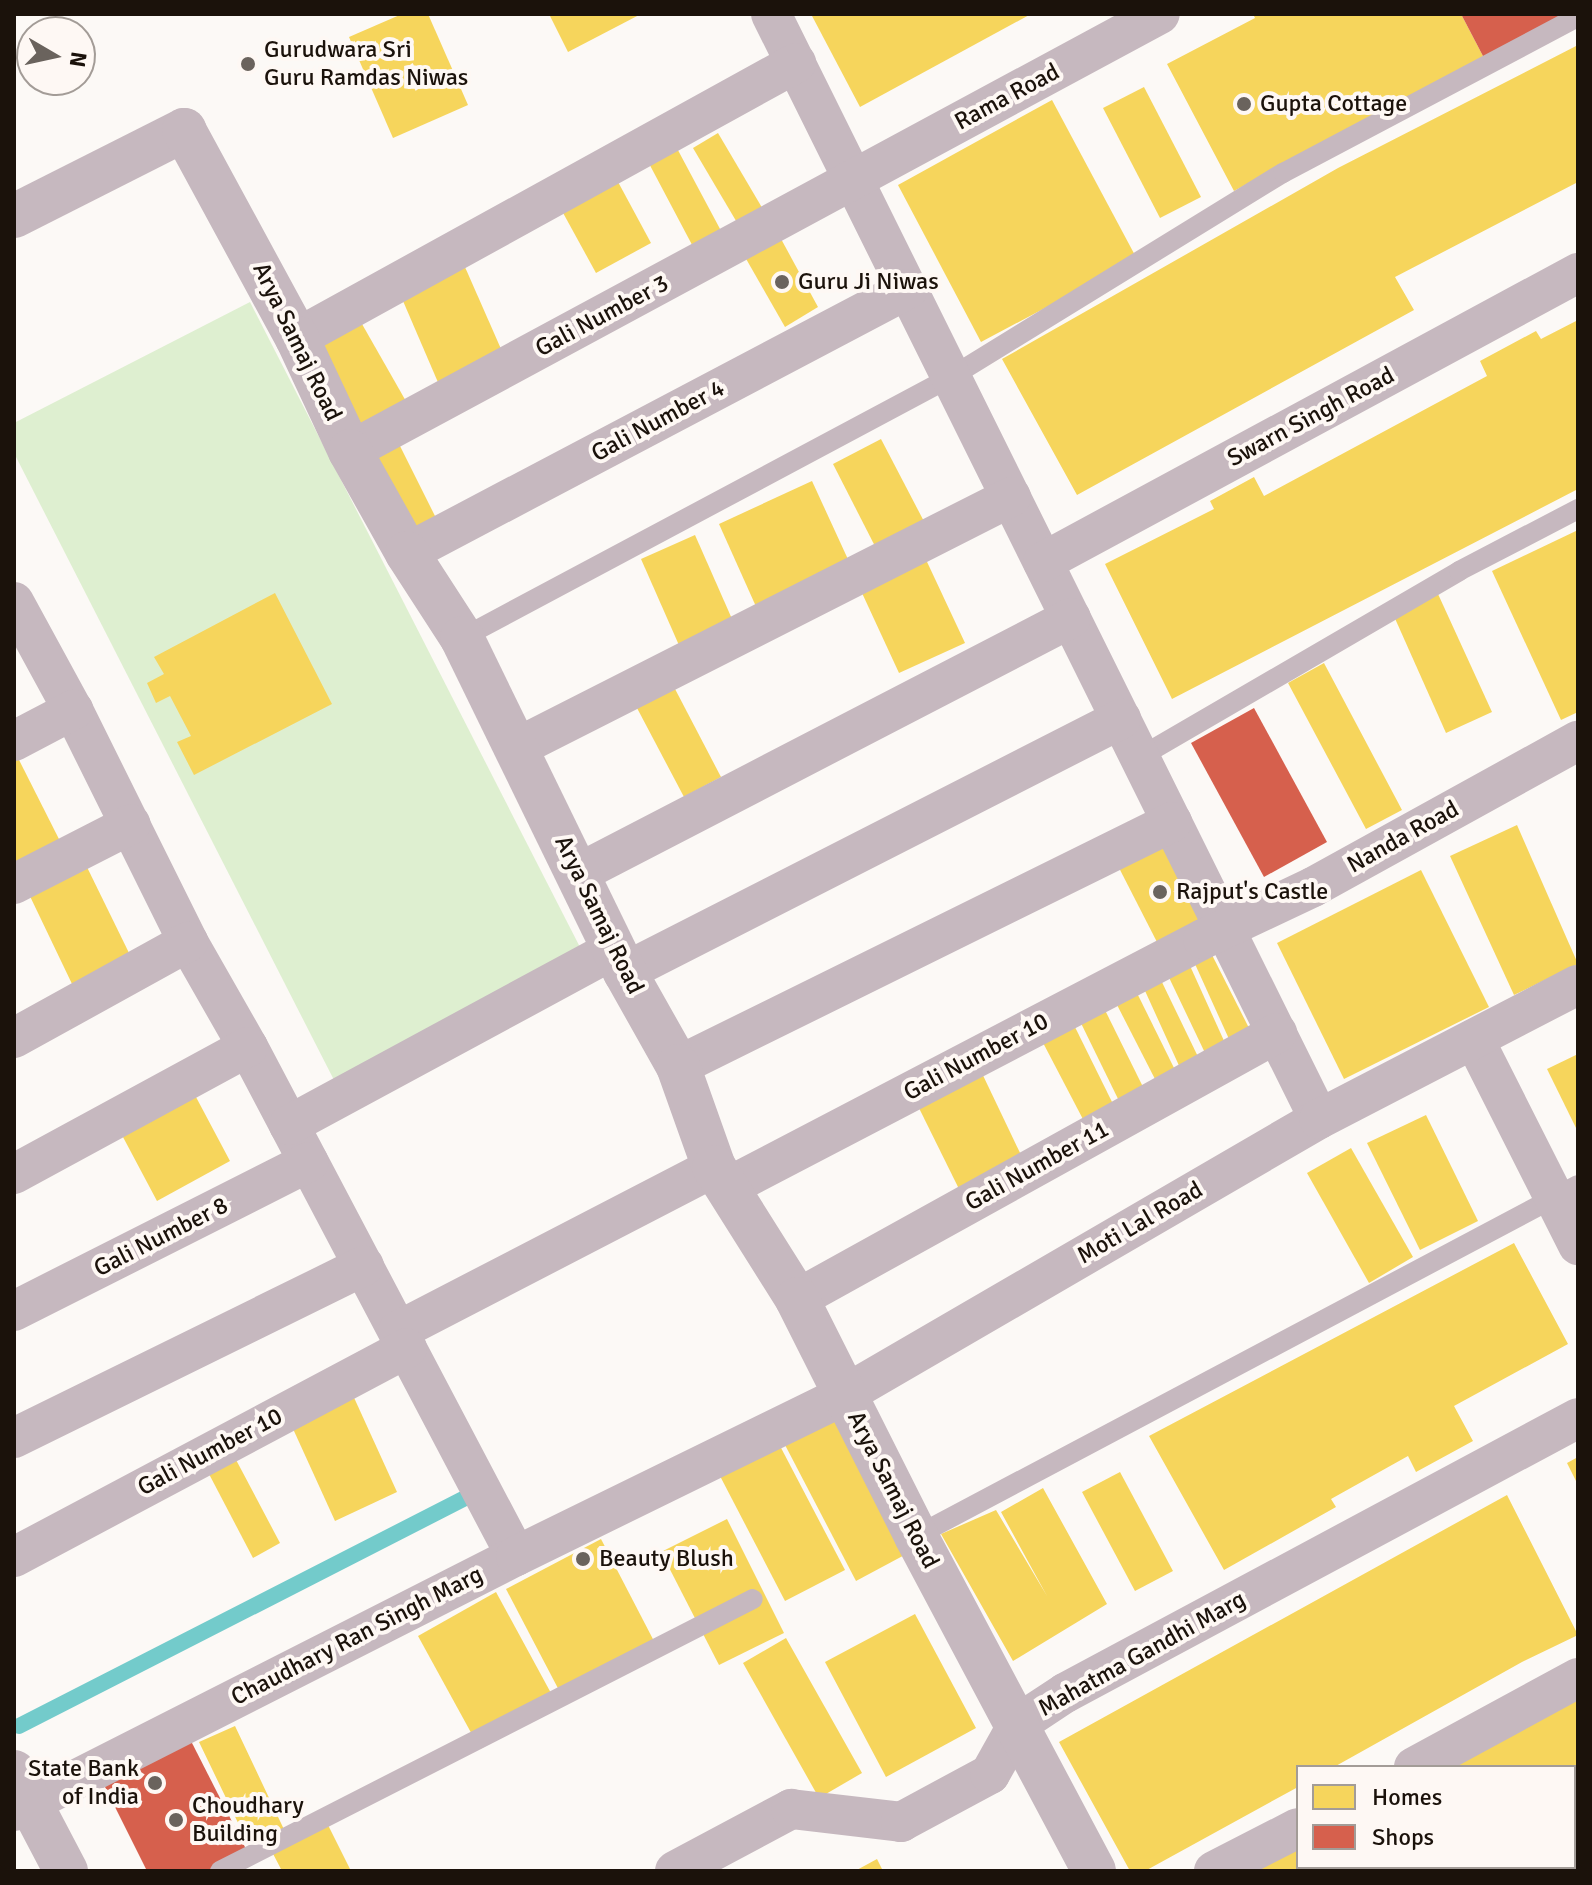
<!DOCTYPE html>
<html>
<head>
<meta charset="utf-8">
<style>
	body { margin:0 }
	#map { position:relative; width:1592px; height:1885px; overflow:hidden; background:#fcf9f6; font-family:Signika,sans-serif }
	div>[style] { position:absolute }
	.green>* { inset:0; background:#deefd0 }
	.homes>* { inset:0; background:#f6d55c }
	.shops>* { inset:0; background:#d6604d }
	.stream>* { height:16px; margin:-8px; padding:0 8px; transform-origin:8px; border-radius:8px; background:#73cbcb }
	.service>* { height:20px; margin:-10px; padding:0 10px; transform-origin:10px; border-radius:10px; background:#c6b8bf }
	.minor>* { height:40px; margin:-20px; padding:0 20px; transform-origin:20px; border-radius:20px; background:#c6b8bf }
	.tertiary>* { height:44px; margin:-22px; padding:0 22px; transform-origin:22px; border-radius:22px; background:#c6b8bf }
	.dots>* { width:22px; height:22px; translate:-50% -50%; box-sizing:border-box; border:4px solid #fef8f4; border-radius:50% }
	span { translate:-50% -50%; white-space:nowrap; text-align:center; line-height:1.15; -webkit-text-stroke:8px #fef8f4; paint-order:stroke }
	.poi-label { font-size:24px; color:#1b120b }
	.left { translate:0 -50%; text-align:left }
	.right { translate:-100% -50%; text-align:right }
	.street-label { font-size:24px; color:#1b120b }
	.frame { position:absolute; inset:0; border:16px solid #1b120b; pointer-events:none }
	.legend { position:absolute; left:1296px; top:1765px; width:280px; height:104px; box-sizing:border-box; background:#fef8f4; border:2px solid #a39c97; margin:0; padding:10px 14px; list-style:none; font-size:24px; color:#1b120b }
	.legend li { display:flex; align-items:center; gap:16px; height:40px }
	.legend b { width:40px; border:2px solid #a39c97 }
	.north { position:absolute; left:16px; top:16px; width:80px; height:80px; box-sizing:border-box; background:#fef8f4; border:2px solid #a39c97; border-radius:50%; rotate:99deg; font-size:22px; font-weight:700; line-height:32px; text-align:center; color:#1b120b }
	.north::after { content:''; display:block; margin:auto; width:28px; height:36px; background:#6a635d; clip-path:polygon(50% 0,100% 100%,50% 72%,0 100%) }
</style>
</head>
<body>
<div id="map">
	<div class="green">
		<i style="clip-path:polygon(250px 302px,583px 953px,335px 1082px,14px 453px,14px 423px)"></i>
	</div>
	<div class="homes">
		<i style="clip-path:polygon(402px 14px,428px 14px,468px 105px,393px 138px,349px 37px)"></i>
		<i style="clip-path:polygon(549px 14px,641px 14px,568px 52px)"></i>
		<i style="clip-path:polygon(811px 14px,1031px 14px,860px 107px)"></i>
		<i style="clip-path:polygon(1253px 14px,1461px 14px,1484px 58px,1234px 191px,1167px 64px,1255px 18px)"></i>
		<i style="clip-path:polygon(1578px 45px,1578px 182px,1395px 277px,1414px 310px,1077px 495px,1002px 359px,1338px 168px)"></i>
		<i style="clip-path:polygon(1144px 87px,1201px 197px,1160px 218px,1103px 108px)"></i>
		<i style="clip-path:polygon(1052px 100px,1137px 259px,981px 342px,898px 185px)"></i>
		<i style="clip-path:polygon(718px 133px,767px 216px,742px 231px,693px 148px)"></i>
		<i style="clip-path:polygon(672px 139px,727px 242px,699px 258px,644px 154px)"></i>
		<i style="clip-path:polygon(617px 180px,651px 243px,596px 273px,562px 211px)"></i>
		<i style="clip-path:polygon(780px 237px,818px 307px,785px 327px,745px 257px)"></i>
		<i style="clip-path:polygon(461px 258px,505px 358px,440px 387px,397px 287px)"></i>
		<i style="clip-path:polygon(358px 317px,411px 410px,357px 441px,304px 348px)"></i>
		<i style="clip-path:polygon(1578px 320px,1578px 489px,1172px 699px,1105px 564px,1214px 509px,1210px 501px,1254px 477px,1264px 496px,1487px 376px,1480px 361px,1536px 331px,1541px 339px)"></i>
		<i style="clip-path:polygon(881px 439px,929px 531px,880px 556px,833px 464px)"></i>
		<i style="clip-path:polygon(398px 442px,441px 528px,414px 543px,369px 457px)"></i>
		<i style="clip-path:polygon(812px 481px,852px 568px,758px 611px,719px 524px)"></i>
		<i style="clip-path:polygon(1578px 530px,1578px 712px,1561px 720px,1492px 571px)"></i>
		<i style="clip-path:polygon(695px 535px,736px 628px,682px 652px,641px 559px)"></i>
		<i style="clip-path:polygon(921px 549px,965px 643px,899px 673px,856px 580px)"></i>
		<i style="clip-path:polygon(275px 593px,332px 704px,194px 775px,177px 742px,191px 736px,170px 696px,156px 703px,147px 683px,164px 674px,154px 657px)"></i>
		<i style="clip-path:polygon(1438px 594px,1492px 712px,1446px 733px,1393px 614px)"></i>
		<i style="clip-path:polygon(1324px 663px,1402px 810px,1366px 829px,1288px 683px)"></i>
		<i style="clip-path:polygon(674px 687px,721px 777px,684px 797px,637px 708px)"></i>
		<i style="clip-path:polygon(14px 750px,65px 851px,14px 878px)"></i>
		<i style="clip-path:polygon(1517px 825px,1578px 964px,1514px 995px,1450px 856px)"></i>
		<i style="clip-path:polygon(1162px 838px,1205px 922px,1159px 946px,1116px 862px)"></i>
		<i style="clip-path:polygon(84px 861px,131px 957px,73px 986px,27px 890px)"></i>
		<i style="clip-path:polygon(1421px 870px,1489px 1007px,1344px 1079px,1277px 943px)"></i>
		<i style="clip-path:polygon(1207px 945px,1252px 1034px,1229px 1039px,1190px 953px)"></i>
		<i style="clip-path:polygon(1186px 957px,1225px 1043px,1206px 1055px,1164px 967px)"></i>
		<i style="clip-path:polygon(1159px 976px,1202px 1065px,1181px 1070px,1141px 982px)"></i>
		<i style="clip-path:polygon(1135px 989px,1177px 1074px,1157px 1083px,1113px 997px)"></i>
		<i style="clip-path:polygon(1101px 1002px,1145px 1091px,1122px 1107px,1077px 1015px)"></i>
		<i style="clip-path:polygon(1071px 1019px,1115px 1108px,1086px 1125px,1040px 1037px)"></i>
		<i style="clip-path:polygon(1578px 1054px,1578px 1132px,1547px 1069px)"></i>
		<i style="clip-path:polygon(979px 1067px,1022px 1157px,960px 1191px,916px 1102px)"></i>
		<i style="clip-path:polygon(188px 1082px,230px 1161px,157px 1201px,115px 1122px)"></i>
		<i style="clip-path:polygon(1426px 1115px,1478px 1221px,1420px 1250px,1367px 1143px)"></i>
		<i style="clip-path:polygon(1351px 1148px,1413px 1257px,1369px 1283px,1307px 1173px)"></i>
		<i style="clip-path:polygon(1514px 1243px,1568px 1344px,1454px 1406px,1473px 1441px,1416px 1472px,1408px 1456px,1331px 1499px,1336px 1507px,1224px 1570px,1149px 1436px)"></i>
		<i style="clip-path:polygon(351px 1391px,397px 1492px,335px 1521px,289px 1420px)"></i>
		<i style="clip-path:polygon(841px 1414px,912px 1551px,856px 1581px,784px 1443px)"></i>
		<i style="clip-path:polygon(779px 1444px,845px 1570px,785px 1601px,720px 1476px)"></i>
		<i style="clip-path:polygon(234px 1456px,280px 1543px,253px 1558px,209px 1474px)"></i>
		<i style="clip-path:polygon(1578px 1457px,1578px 1485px,1567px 1463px)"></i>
		<i style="clip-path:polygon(1120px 1472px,1173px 1571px,1135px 1591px,1082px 1492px)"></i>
		<i style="clip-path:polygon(1043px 1488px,1107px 1604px,1013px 1661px,941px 1534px,996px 1510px,1047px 1596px,1001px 1512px)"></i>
		<i style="clip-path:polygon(1507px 1495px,1578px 1635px,1522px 1662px,1334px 1767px,1298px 1767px,1298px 1787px,1145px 1871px,1130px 1871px,1059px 1742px)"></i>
		<i style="clip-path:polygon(727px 1519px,784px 1633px,719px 1665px,661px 1552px)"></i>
		<i style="clip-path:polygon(601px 1539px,656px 1645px,562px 1696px,506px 1589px)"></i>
		<i style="clip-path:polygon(496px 1592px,558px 1706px,480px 1749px,418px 1636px)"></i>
		<i style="clip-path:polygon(915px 1614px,976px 1728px,886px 1777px,825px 1662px)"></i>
		<i style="clip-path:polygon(786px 1638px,862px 1773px,819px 1798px,743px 1663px)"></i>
		<i style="clip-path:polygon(1578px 1690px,1578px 1852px,1574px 1854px,1574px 1767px,1441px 1767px)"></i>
		<i style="clip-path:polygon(235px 1726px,289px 1840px,326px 1821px,351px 1871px,282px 1871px,270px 1848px,254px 1856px,199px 1742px)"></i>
		<i style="clip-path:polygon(1298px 1840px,1298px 1867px,1550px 1867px,1542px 1871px,1240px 1871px)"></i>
		<i style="clip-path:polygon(877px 1859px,883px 1871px,855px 1871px)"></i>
	</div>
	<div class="shops">
		<i style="clip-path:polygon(1461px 14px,1565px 14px,1484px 58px)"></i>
		<i style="clip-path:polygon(1254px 708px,1327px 842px,1264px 877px,1191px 743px)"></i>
		<i style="clip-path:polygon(191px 1741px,249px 1855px,218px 1871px,147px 1871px,104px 1785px)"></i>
	</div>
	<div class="stream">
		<i style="left:19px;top:1726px;width:510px;rotate:-27.07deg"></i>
	</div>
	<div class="service">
		<i style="left:462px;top:638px;width:554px;rotate:-28.09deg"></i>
		<i style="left:951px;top:377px;width:390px;rotate:-31.6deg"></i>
		<i style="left:1283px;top:173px;width:334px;rotate:-27.9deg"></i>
		<i style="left:1140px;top:757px;width:369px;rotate:-30.2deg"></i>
		<i style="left:1459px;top:571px;width:134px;rotate:-27.5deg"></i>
		<i style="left:916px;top:1536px;width:749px;rotate:-27.93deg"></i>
		<i style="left:220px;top:1871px;width:598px;rotate:-27.04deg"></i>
	</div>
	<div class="minor">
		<i style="left:771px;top:14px;width:1233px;rotate:63.62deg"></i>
		<i style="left:297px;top:338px;width:570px;rotate:-28.86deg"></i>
		<i style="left:350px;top:451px;width:920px;rotate:-28.35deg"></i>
		<i style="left:407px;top:553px;width:566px;rotate:-27.79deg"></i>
		<i style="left:1043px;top:562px;width:608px;rotate:-28.38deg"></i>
		<i style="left:14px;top:602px;width:123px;rotate:61.4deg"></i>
		<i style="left:73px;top:710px;width:259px;rotate:63.6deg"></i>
		<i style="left:188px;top:942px;width:121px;rotate:60.3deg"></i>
		<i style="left:248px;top:1047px;width:575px;rotate:62.23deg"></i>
		<i style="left:14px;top:741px;width:67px;rotate:-27.7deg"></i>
		<i style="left:516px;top:748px;width:555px;rotate:-26.89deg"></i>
		<i style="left:579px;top:873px;width:554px;rotate:-27.4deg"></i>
		<i style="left:14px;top:884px;width:131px;rotate:-27.1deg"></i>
		<i style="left:625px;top:972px;width:557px;rotate:-27.03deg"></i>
		<i style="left:14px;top:1038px;width:199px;rotate:-28.9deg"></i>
		<i style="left:1474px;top:1039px;width:231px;rotate:63.2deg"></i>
		<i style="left:678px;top:1066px;width:551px;rotate:-26.29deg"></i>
		<i style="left:289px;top:1125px;width:370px;rotate:-28.4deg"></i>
		<i style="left:14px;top:1174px;width:266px;rotate:-28.5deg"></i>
		<i style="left:728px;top:1187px;width:536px;rotate:-27.57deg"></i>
		<i style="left:1203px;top:939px;width:122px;rotate:-25.3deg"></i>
		<i style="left:1313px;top:887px;width:303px;rotate:-28.9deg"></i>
		<i style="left:797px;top:1299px;width:549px;rotate:-28.99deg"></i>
		<i style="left:14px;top:1311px;width:330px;rotate:-26.8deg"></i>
		<i style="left:398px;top:1331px;width:356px;rotate:-27.4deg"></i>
		<i style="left:14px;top:1438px;width:390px;rotate:-26.2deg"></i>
		<i style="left:14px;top:1557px;width:445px;rotate:-28deg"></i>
		<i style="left:1414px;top:1767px;width:187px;rotate:-28.5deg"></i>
		<i style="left:14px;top:1811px;width:563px;rotate:-26.93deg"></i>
		<i style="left:516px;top:1556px;width:365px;rotate:-26.1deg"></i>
		<i style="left:844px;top:1395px;width:549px;rotate:-30.16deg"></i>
		<i style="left:1319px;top:1119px;width:292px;rotate:-27.4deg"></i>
		<i style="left:675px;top:1871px;width:132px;rotate:-28.1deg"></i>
		<i style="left:791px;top:1809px;width:111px;rotate:6.7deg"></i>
		<i style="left:901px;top:1822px;width:101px;rotate:-28.3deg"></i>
		<i style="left:990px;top:1774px;width:57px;rotate:-60.8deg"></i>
		<i style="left:1018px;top:1724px;width:56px;rotate:-33.4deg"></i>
		<i style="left:1065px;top:1693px;width:582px;rotate:-28.19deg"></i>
		<i style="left:1214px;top:1871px;width:94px;rotate:-27.1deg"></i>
	</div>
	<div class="tertiary">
		<i style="left:14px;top:216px;width:191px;rotate:-26.8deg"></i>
		<i style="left:184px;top:130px;width:237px;rotate:61.5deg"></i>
		<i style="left:297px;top:338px;width:125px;rotate:64.9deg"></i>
		<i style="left:350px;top:451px;width:117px;rotate:60.8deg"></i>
		<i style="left:407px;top:553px;width:101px;rotate:57.1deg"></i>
		<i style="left:462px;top:638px;width:372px;rotate:64deg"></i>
		<i style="left:625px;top:972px;width:108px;rotate:60.6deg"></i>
		<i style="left:678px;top:1066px;width:107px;rotate:70.4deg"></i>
		<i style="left:714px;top:1167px;width:156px;rotate:57.8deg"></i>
		<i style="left:797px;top:1299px;width:265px;rotate:63.3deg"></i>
		<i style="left:916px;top:1536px;width:379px;rotate:62deg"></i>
		<i style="left:14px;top:1772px;width:112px;rotate:62.3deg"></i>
	</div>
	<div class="dots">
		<i style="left:248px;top:64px;background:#6a635d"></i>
		<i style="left:1244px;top:104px;background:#6a635d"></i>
		<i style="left:782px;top:282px;background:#6a635d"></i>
		<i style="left:1160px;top:892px;background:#6a635d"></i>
		<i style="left:583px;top:1559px;background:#6a635d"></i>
		<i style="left:155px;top:1783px;background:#6a635d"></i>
		<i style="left:176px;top:1820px;background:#6a635d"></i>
	</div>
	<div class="poi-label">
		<span class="left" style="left:264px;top:64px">Gurudwara Sri<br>Guru Ramdas Niwas</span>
		<span class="left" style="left:1260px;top:104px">Gupta Cottage</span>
		<span class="left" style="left:798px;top:282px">Guru Ji Niwas</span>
		<span class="left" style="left:1176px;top:892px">Rajput's Castle</span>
		<span class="left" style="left:599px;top:1559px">Beauty Blush</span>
		<span class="right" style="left:139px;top:1783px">State Bank<br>of India</span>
		<span class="left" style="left:192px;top:1820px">Choudhary<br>Building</span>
	</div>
	<div class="street-label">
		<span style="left:1007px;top:97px;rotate:-28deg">Rama Road</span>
		<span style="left:602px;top:316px;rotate:-28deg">Gali Number 3</span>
		<span style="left:297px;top:342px;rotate:64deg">Arya Samaj Road</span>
		<span style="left:1311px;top:417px;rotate:-28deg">Swarn Singh Road</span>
		<span style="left:658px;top:421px;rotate:-28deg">Gali Number 4</span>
		<span style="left:1403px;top:837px;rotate:-29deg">Nanda Road</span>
		<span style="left:599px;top:915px;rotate:64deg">Arya Samaj Road</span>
		<span style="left:976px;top:1057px;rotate:-28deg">Gali Number 10</span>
		<span style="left:1037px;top:1166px;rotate:-29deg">Gali Number 11</span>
		<span style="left:1140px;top:1223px;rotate:-30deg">Moti Lal Road</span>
		<span style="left:161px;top:1237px;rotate:-27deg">Gali Number 8</span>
		<span style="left:210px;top:1452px;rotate:-28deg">Gali Number 10</span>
		<span style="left:893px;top:1490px;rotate:63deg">Arya Samaj Road</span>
		<span style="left:357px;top:1636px;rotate:-27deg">Chaudhary Ran Singh Marg</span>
		<span style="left:1142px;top:1654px;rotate:-29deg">Mahatma Gandhi Marg</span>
	</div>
	<div class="frame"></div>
	<ul class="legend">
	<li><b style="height:22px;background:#f6d55c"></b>Homes</li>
	<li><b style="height:22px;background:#d6604d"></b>Shops</li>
	</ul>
	<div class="north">N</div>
</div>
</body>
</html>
